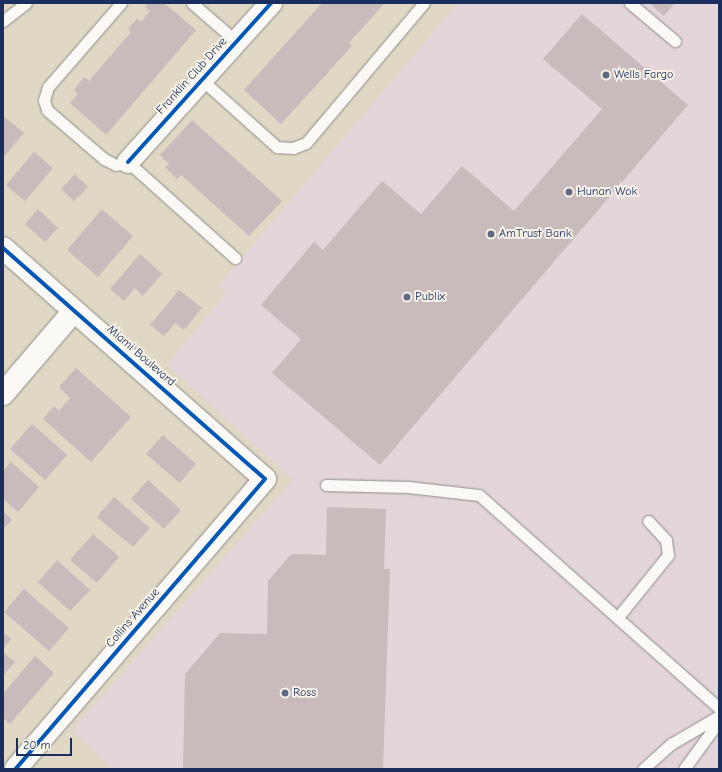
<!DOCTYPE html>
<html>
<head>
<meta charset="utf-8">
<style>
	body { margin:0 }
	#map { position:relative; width:722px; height:772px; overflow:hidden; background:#e0d8c4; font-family:"Comic Neue",sans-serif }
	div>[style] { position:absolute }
	.built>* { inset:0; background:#e4d5db }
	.building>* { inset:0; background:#c9babb }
	.roads { filter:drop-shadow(0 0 1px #8e8d8b) drop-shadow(0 0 1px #8e8d8b) }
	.service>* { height:11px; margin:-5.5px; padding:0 5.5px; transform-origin:5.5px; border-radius:5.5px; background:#faf9f6 }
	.minor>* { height:22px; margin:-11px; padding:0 11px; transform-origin:11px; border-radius:11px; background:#faf9f6 }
	.cycleway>* { height:4px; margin:-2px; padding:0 2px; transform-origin:2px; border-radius:2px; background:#0057b8 }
	.dots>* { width:11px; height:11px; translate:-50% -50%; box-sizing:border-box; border:2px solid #f7f3e8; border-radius:50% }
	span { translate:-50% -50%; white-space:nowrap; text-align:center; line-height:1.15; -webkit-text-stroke:4px #f7f3e8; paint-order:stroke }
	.poi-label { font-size:12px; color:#1b2f5e }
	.left { translate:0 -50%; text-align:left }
	.street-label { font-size:12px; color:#1b2f5e }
	.frame { position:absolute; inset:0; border:4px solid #1b2f5e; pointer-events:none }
	.scale { position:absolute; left:16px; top:738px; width:56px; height:18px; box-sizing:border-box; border:2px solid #1b2f5e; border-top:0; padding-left:5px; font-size:12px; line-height:14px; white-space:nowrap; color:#1b2f5e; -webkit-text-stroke:3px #f7f3e8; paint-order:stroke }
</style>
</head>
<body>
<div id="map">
	<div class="built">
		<i style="clip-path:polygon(458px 3px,719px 3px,719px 769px,112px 769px,72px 730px,293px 480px,167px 365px,226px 293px,218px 286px)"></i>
	</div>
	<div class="building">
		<i style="clip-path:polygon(148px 3px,164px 3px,196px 30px,106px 135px,70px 103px,78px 94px,74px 90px,84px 77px,89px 81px,131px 32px,128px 29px,137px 19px,141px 22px,150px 11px,145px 7px)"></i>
		<i style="clip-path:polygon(322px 3px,385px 3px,349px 43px,352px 46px,281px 124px,244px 90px)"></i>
		<i style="clip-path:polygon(649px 3px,675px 3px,664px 16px)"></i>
		<i style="clip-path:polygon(582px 14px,688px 105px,380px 465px,272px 373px,301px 339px,261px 305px,314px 242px,323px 250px,382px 181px,421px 214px,462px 166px,514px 211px,602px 109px,543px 59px)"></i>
		<i style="clip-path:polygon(3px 116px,24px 133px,3px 158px)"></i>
		<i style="clip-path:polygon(192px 120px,282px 201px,249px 236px,181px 175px,177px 179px,165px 167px,169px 164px,160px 155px)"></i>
		<i style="clip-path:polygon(34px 152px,53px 168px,25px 201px,6px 185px)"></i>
		<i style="clip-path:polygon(75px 174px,88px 187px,74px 201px,61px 189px)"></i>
		<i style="clip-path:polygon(38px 209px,58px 228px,45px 242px,25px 224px)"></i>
		<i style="clip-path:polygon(102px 209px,133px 236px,98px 277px,67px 250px)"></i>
		<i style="clip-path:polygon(140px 254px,162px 274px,143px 296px,135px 288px,124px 301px,110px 289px)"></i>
		<i style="clip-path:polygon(179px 290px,202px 308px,184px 330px,175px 323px,164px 336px,150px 325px)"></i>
		<i style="clip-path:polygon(76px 368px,131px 417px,91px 462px,43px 419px,54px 406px,59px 411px,70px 398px,59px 387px)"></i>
		<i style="clip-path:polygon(32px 424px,67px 455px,45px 480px,10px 449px)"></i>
		<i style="clip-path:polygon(163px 435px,196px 464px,180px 483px,146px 454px)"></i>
		<i style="clip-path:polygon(11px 462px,39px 487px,18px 512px,3px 499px,3px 471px)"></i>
		<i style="clip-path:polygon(148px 480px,181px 510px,164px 529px,131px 499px)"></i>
		<i style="clip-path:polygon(114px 497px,150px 528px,133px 547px,97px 517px)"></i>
		<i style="clip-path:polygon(327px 507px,386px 509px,384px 569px,390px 569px,383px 769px,183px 769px,185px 674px,220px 633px,267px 634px,268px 581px,291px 554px,326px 555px)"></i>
		<i style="clip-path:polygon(3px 511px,12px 520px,3px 529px)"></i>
		<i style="clip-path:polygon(93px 534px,119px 557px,97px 583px,70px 560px)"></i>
		<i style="clip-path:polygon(57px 560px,90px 590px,70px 611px,38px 582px)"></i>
		<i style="clip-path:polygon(24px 589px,69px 628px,49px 651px,4px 612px)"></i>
		<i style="clip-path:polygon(3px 632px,11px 639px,3px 649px)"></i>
		<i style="clip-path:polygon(3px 652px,15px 662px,3px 676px)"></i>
		<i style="clip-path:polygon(35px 656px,54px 673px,10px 724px,3px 718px,3px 694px)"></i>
	</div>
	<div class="roads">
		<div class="service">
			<i style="left:121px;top:3px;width:111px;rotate:131deg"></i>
			<i style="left:48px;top:87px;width:14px;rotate:107deg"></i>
			<i style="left:44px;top:100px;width:10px;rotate:73deg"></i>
			<i style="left:47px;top:110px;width:75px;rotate:40.7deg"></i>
			<i style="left:104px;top:159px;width:13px;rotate:27deg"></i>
			<i style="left:116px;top:165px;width:12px;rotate:-14deg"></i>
			<i style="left:128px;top:162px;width:144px;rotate:41.9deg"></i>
			<i style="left:192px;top:3px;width:60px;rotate:40.9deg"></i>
			<i style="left:630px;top:3px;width:59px;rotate:40.2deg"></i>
			<i style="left:3px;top:21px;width:29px;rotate:-38deg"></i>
			<i style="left:202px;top:80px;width:101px;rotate:41.8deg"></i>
			<i style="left:277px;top:147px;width:16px;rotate:4deg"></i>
			<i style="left:293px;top:148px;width:14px;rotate:-21deg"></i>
			<i style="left:306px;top:143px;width:183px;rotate:-49.9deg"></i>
			<i style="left:326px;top:485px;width:82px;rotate:1.4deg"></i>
			<i style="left:408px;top:487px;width:71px;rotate:6.4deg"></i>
			<i style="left:479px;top:495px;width:321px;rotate:41.6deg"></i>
			<i style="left:618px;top:617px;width:80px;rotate:-51.1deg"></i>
			<i style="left:668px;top:555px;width:15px;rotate:-98deg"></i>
			<i style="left:666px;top:540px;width:26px;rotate:-133deg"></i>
			<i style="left:643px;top:769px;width:38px;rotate:-42deg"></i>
			<i style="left:671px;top:744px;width:56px;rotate:-30.3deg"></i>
			<i style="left:684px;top:769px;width:59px;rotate:-53.9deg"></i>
		</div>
		<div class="minor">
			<i style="left:128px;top:162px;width:214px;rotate:-48deg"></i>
			<i style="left:3px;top:248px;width:349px;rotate:41.4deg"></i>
			<i style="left:265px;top:479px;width:382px;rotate:130.7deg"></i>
			<i style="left:3px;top:394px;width:109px;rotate:-49.5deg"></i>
		</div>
	</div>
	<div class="cycleway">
		<i style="left:128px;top:162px;width:214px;rotate:-48deg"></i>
		<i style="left:3px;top:248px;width:349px;rotate:41.4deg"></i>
		<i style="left:265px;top:479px;width:382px;rotate:130.7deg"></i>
	</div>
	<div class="dots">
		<i style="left:606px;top:75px;background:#606a82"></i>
		<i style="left:569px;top:192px;background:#606a82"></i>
		<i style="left:491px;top:234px;background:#606a82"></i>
		<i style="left:407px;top:297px;background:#606a82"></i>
		<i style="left:285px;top:693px;background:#606a82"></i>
	</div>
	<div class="poi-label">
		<span class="left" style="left:614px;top:75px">Wells Fargo</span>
		<span class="left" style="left:577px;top:192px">Hunan Wok</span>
		<span class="left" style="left:499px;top:234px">AmTrust Bank</span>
		<span class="left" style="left:415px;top:297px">Publix</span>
		<span class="left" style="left:293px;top:693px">Ross</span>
	</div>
	<div class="street-label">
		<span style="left:192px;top:76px;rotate:-48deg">Franklin Club Drive</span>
		<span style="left:141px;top:356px;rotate:41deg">Miami Boulevard</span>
		<span style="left:133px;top:618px;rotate:-49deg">Collins Avenue</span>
	</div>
	<div class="frame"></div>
	<div class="scale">20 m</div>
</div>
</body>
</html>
